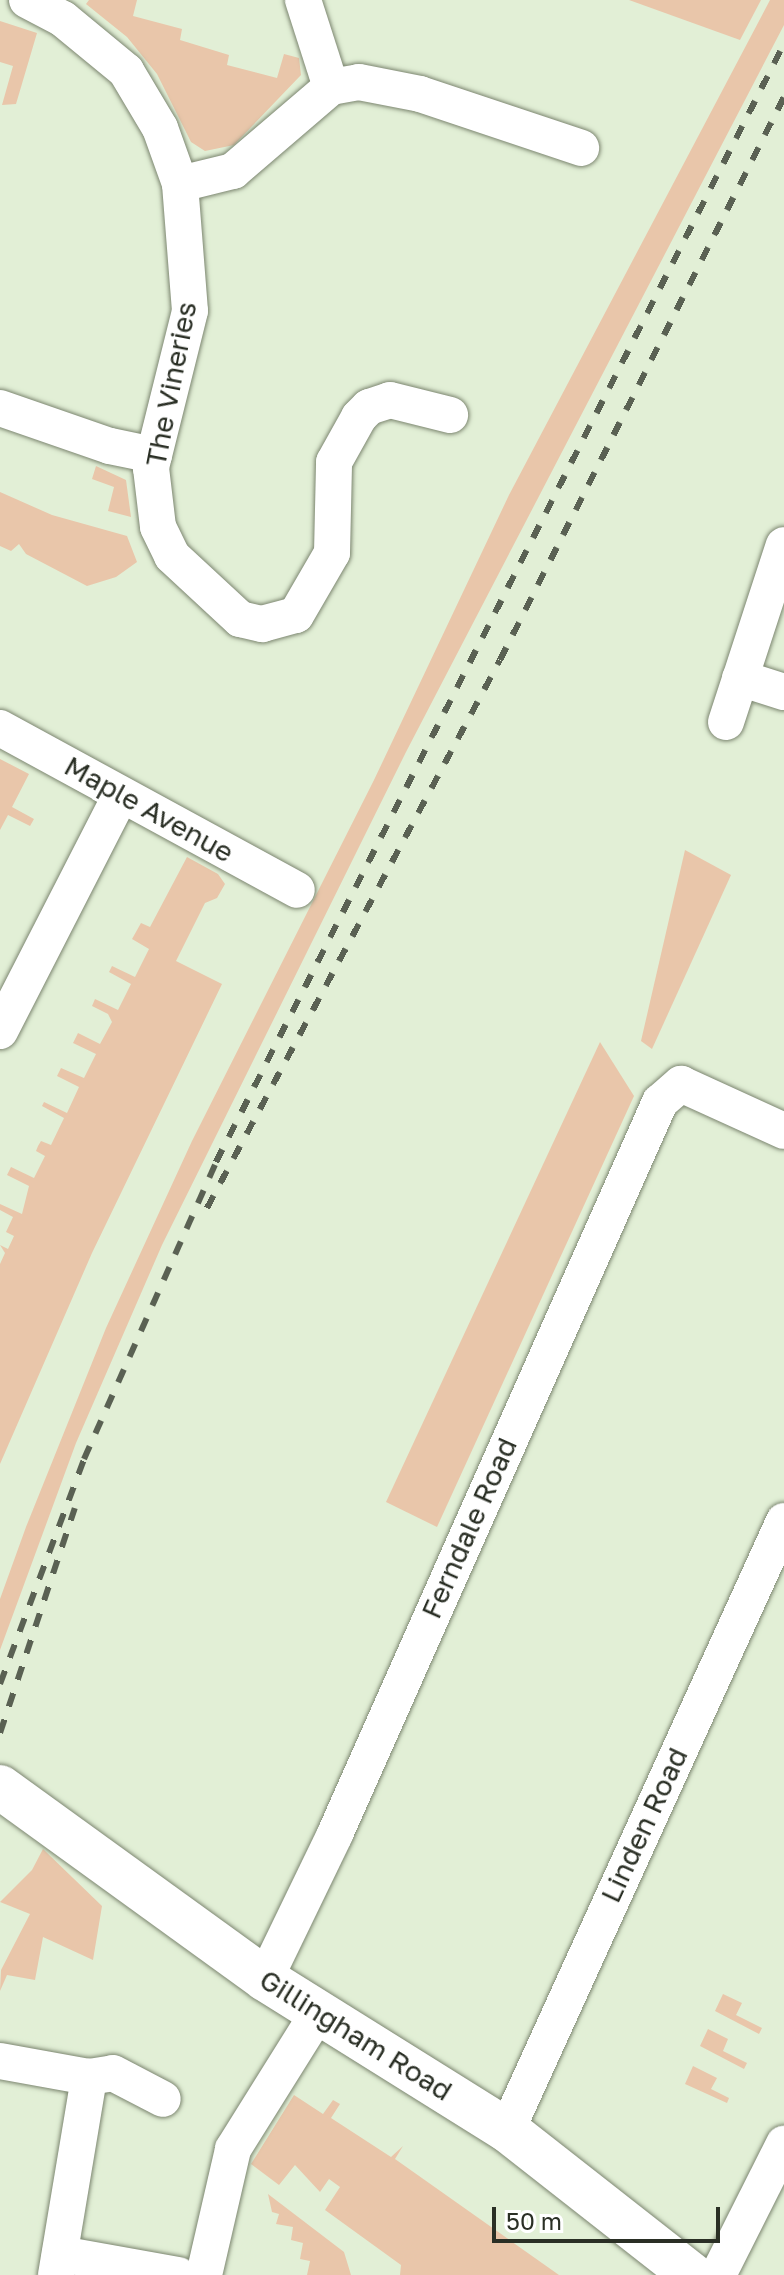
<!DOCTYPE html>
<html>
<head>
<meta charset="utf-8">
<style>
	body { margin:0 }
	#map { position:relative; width:784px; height:2275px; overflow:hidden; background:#e2efd6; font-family:"Golos Text",sans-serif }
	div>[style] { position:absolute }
	.green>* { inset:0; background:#e9c6aa }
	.roads { filter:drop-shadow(0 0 2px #7c8670) drop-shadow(0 0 2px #7c8670) }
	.minor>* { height:36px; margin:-18px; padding:0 18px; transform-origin:18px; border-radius:18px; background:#fff }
	.tertiary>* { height:44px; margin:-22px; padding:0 22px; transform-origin:22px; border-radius:22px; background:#fff }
	.rail>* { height:6px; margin-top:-3px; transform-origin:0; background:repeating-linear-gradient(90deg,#5a6153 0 14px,transparent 0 28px) }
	span { translate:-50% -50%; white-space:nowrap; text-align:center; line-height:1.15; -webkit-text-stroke:6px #fff; paint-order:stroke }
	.street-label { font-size:28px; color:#2a2f25 }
	.scale { position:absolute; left:492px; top:2207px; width:228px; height:36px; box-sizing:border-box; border:4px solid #2a2f25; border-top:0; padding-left:10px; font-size:24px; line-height:28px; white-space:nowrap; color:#2a2f25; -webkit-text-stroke:6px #fff; paint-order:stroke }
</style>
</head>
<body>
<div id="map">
	<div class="green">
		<i style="clip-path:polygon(89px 0,137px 0,133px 16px,182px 29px,180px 40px,229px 55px,227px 65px,277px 78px,284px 54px,299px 58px,301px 75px,234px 145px,205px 151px,191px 142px,157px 74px,127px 37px,86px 4px)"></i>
		<i style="clip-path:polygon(629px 0,761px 0,740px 40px)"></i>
		<i style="clip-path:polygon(770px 0,784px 0,784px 25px,406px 752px,162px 1245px,76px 1443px,0 1650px,0 1599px,26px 1527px,106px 1328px,192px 1141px,374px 780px,509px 495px)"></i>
		<i style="clip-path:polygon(0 21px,37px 33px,16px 104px,2px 105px,13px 66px,0 62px)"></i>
		<i style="clip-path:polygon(96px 466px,126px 480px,131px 517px,108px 511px,114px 487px,92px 479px)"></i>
		<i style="clip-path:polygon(0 492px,52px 515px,127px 536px,137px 562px,116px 577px,87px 586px,26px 554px,19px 544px,11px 551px,0 546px)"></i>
		<i style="clip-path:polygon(0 759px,29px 774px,12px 807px,34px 819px,30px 826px,8px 815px,0 830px)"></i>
		<i style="clip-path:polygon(685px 850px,731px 875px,652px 1049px,641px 1041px)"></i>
		<i style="clip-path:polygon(187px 857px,218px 874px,225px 884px,217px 898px,205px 903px,176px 961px,222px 984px,92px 1253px,0 1464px,0 1264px,5px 1253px,0 1245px,8px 1249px,14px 1236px,6px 1232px,13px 1217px,0 1210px,0 1204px,22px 1214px,29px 1186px,7px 1175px,11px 1167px,34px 1178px,45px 1156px,36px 1151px,38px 1146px,41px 1141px,51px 1145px,64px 1118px,42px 1106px,44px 1102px,67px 1113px,79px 1087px,57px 1076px,61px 1068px,84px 1078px,96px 1054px,73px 1043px,78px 1033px,100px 1044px,112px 1022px,108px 1014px,92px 1006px,95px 999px,118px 1010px,131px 984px,109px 972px,112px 966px,135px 977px,149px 949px,132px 939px,141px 923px,150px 927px)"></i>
		<i style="clip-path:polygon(600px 1042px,634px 1096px,437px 1527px,386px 1502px)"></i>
		<i style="clip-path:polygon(43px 1849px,102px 1906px,93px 1960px,43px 1937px,35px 1980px,7px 1975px,0 1991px,1px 1970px,30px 1914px,0 1902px,32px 1870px)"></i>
		<i style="clip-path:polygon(723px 1994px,742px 2003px,736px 2015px,762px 2028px,759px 2034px,715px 2011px)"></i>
		<i style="clip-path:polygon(708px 2029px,728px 2039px,723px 2051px,747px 2063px,744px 2069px,700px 2046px)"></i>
		<i style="clip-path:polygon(693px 2066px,717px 2078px,711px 2089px,729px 2098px,727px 2103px,685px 2084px)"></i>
		<i style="clip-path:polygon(294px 2095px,323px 2114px,333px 2100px,340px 2104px,331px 2118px,391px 2157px,403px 2146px,395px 2159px,559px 2275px,400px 2275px,401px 2265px,325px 2210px,340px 2187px,329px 2179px,320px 2192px,295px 2165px,279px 2185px,251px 2164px)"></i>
		<i style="clip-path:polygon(268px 2194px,344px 2252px,351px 2275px,307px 2275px,310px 2261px,300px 2259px,303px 2243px,291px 2240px,293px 2227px,276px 2224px,279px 2214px,272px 2212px)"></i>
	</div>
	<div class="roads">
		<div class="minor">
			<i style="left:27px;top:0;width:41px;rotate:27.8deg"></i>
			<i style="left:63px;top:19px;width:82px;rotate:39.5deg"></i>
			<i style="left:126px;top:71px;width:66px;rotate:59.2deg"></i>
			<i style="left:160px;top:128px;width:59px;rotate:70.3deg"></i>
			<i style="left:180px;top:184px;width:127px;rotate:85.5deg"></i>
			<i style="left:190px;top:311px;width:162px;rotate:104deg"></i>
			<i style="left:151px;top:468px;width:59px;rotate:83.2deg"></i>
			<i style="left:158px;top:527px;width:32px;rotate:64deg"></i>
			<i style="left:172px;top:556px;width:93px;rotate:42.8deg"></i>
			<i style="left:240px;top:619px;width:23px;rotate:13deg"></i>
			<i style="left:262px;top:624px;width:35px;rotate:-15deg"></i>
			<i style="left:296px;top:615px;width:72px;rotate:-59.9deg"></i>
			<i style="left:332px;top:553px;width:91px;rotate:-88.7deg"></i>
			<i style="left:334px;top:462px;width:51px;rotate:-60.9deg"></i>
			<i style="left:359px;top:417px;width:14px;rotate:-45deg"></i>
			<i style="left:369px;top:407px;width:22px;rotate:-18deg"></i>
			<i style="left:390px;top:400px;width:62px;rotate:14deg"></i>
			<i style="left:303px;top:0;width:91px;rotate:72.2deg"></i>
			<i style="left:180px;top:184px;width:55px;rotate:-13.8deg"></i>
			<i style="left:233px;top:171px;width:129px;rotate:-40.6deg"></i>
			<i style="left:331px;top:87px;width:28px;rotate:-10deg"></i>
			<i style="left:359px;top:82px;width:62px;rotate:11.1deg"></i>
			<i style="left:420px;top:94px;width:170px;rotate:18.5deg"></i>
			<i style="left:0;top:408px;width:116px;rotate:19.1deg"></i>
			<i style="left:110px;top:446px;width:45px;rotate:11.6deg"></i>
			<i style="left:740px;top:678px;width:46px;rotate:17.7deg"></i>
			<i style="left:726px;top:722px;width:186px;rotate:-71.9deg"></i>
			<i style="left:0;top:728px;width:338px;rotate:28.6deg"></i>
			<i style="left:0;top:1031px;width:265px;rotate:-62.9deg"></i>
			<i style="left:265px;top:1979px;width:161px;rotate:-64.2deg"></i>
			<i style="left:335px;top:1834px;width:801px;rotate:-66.06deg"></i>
			<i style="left:660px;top:1102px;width:28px;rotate:-41deg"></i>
			<i style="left:681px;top:1084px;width:113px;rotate:24.5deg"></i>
			<i style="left:0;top:2061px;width:90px;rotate:10.2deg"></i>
			<i style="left:89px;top:2077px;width:24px;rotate:-9deg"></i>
			<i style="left:113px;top:2073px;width:56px;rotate:27.5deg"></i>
			<i style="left:507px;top:2130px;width:669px;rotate:-65.54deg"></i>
			<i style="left:60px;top:2254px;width:120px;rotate:10.1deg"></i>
			<i style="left:56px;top:2275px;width:201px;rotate:-80.5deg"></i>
			<i style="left:204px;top:2275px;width:129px;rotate:-77deg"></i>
			<i style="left:233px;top:2149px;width:160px;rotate:-58deg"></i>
			<i style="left:718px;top:2275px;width:147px;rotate:-63.3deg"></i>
		</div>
		<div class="tertiary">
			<i style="left:0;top:1787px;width:327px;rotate:35.9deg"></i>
			<i style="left:265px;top:1979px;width:285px;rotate:32deg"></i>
			<i style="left:507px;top:2130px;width:235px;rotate:38.1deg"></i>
		</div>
	</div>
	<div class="rail">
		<i style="left:207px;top:1208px;width:621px;rotate:-61.87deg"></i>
		<i style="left:500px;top:660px;width:631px;rotate:-63.23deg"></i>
		<i style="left:0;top:1684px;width:240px;rotate:-69.5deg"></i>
		<i style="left:84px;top:1459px;width:325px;rotate:-66deg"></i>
		<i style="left:216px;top:1162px;width:1254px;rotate:-63.07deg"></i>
		<i style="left:0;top:1733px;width:237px;rotate:-71.6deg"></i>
	</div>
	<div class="street-label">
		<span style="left:171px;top:384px;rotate:-79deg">The Vineries</span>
		<span style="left:149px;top:809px;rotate:29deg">Maple Avenue</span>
		<span style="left:469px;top:1528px;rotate:-66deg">Ferndale Road</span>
		<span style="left:644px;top:1825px;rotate:-65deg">Linden Road</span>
		<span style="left:356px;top:2035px;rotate:32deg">Gillingham Road</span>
	</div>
	<div class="scale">50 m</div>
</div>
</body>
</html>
